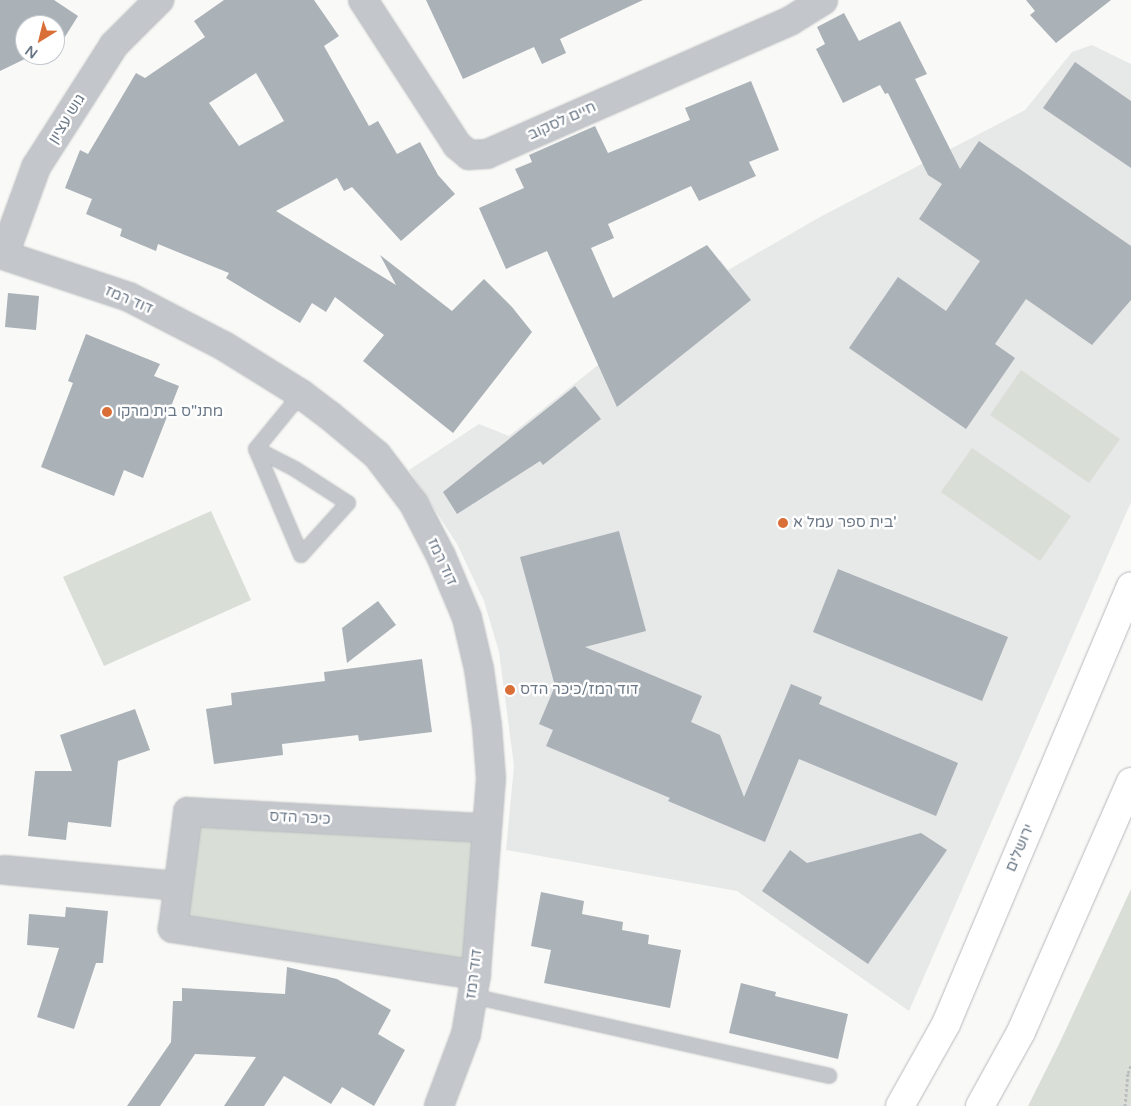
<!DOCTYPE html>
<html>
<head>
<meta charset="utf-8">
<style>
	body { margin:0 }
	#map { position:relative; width:1131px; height:1106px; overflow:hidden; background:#f9f9f7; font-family:"Varela Round",Heebo,sans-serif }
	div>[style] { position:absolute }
	.built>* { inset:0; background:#e7e8e8 }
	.green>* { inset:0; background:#d9ded7 }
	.building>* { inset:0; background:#aab1b7 }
	.path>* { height:3px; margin-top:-1.5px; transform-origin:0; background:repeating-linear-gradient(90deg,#bbbdc0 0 2.5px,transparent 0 5px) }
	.roads { filter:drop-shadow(0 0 1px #b6b9bd) drop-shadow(0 0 1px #b6b9bd) }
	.service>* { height:14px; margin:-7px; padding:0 7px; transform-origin:7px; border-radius:7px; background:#c3c6ca }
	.minor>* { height:28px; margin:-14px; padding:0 14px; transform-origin:14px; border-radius:14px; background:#c3c6ca }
	.trunk>* { height:28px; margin:-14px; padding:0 14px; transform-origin:14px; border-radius:14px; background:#fff }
	.dots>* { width:14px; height:14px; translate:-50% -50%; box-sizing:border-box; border:2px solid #fff; border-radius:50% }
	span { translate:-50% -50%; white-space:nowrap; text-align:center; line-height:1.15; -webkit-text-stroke:5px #fff; paint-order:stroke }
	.street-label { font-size:15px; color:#6a7786 }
	.poi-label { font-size:15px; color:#6a7786 }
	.left { translate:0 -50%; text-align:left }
	.north { position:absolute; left:15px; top:15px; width:50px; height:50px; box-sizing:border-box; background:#fff; border:1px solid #c3c9cf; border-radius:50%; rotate:216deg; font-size:14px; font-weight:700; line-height:20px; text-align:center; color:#6a7786 }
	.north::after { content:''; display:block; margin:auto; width:18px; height:22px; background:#d96f37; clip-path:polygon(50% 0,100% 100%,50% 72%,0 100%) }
</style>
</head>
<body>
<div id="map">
	<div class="built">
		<i style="clip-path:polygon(1092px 45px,1131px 64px,1131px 502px,909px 1011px,737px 891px,506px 850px,514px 766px,499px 652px,484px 601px,457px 544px,409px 470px,479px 424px,509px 436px,642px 330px,638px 325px,720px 260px,728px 270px,820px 217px,1025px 110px,1072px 52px)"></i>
	</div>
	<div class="green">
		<i style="clip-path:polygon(1021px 370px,1120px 439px,1089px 483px,990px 415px)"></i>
		<i style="clip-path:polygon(972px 448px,1071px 516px,1040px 561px,941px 492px)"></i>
		<i style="clip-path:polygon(211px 511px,251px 600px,104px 666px,63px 577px)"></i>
		<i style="clip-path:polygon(188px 812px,486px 828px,476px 975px,173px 928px)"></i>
		<i style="clip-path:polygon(1131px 889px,1131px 1106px,1028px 1106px,1060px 1042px)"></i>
	</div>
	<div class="building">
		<i style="clip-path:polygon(0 0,54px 0,78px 16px,63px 40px,55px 44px,55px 25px,25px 25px,25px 55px,33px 55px,0 71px)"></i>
		<i style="clip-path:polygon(evenodd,224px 0,314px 0,339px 36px,324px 46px,369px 126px,378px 121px,397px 154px,420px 142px,438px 175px,455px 194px,401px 241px,352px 187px,344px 191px,337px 178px,276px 211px,396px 285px,380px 255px,452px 311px,484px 279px,512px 307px,532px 332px,453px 433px,363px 361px,384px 335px,335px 297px,326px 312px,312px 303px,300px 323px,226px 278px,229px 273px,158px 244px,156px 251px,120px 236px,122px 229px,86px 214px,92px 199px,65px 188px,80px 150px,88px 154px,136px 73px,145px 78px,205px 37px,194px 21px,224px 0,256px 73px,284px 121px,239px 146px,209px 103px,256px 73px)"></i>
		<i style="clip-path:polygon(426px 0,643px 0,560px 39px,566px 53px,542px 64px,534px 47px,463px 79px)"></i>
		<i style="clip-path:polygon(1026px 0,1111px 0,1056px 43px,1030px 15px,1035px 11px)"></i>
		<i style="clip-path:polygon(844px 13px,859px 41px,900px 21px,927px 74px,915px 79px,960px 169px,979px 141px,1131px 246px,1131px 300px,1092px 345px,1026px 299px,995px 344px,1015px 358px,966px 429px,849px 348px,898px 277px,946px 311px,980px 261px,919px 219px,942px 184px,928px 175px,888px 93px,885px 94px,880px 85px,843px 103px,816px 49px,825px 44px,817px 27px)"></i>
		<i style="clip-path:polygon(1075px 62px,1131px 101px,1131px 168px,1043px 108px)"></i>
		<i style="clip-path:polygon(751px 81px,779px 150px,749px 162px,756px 176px,699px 201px,691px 186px,608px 224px,614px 238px,591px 248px,613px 298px,707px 245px,751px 300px,617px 407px,547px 251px,506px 269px,479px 208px,524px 188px,515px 169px,532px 162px,529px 155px,595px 126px,608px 153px,690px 120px,685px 108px)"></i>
		<i style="clip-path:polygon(8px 293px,39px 296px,36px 330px,5px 327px)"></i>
		<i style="clip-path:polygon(86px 334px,160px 364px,154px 376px,179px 386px,143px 478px,124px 470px,114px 496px,41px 467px,73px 383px,68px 381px)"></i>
		<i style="clip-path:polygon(575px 386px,601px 419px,543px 465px,540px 461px,457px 514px,443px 492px)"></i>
		<i style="clip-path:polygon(619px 531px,646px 631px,585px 647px,702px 696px,691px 722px,720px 735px,744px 797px,791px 684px,822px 697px,819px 704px,958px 763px,936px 816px,799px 759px,765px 842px,668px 801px,670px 798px,546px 746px,553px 730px,539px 724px,555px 686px,520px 557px)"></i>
		<i style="clip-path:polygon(838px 569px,1008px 637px,982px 701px,813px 632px)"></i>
		<i style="clip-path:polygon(378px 601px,396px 625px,347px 663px,342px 628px)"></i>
		<i style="clip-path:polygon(422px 659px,432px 732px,359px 741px,358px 735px,282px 744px,283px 755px,214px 764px,206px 709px,232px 705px,231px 693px,325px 681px,324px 672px)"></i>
		<i style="clip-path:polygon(135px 709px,150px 750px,118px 761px,111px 827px,68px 822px,66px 840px,28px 836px,35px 771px,72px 771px,60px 735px)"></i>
		<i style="clip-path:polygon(921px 833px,947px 850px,868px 964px,762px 891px,790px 850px,807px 863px)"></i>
		<i style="clip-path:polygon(541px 892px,584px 901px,582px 914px,623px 922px,622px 930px,649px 935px,648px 944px,681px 950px,670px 1008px,544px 983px,551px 950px,531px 946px)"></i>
		<i style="clip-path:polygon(66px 907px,108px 911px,103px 963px,96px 963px,74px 1029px,37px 1017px,59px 948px,27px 945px,29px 914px,65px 917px)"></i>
		<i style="clip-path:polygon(287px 967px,337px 979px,391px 1010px,378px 1034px,405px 1050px,374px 1106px,342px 1087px,331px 1104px,284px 1076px,264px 1106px,224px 1106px,256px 1057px,195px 1054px,160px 1106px,127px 1106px,171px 1042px,173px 1001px,182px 1001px,182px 988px,285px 994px)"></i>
		<i style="clip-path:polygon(741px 983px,776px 992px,775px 996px,848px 1014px,838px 1059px,729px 1033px)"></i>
	</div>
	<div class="path">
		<i style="left:1125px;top:1106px;width:33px;rotate:-85deg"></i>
		<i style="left:1128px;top:1073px;width:9px;rotate:-69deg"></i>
	</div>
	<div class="roads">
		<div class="service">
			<i style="left:256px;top:449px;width:44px;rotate:27.1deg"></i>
			<i style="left:295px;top:469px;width:63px;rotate:32.7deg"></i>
			<i style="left:348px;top:503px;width:70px;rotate:132.1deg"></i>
			<i style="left:301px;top:555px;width:115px;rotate:-113deg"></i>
			<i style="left:256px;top:449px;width:71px;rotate:-50.7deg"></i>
			<i style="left:472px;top:996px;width:366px;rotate:12.6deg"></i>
		</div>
		<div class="minor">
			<i style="left:363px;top:0;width:173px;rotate:57deg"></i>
			<i style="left:457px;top:145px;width:16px;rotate:40deg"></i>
			<i style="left:469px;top:155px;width:18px;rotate:-3deg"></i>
			<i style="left:487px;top:154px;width:331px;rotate:-23.7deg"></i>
			<i style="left:790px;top:21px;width:39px;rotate:-32deg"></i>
			<i style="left:0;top:254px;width:136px;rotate:18.4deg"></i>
			<i style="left:129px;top:297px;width:107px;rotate:27.3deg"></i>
			<i style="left:224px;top:346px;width:91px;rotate:31.9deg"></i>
			<i style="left:301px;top:394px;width:35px;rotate:37deg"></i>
			<i style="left:329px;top:415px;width:62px;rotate:39.8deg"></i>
			<i style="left:377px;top:455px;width:61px;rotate:52.9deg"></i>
			<i style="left:414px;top:504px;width:59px;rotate:62.6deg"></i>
			<i style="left:441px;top:556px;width:67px;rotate:67.2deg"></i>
			<i style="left:467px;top:618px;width:52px;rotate:76.8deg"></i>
			<i style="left:479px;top:669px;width:58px;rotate:82deg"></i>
			<i style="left:487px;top:726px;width:52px;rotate:85.6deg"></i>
			<i style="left:491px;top:778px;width:198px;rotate:94.4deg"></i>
			<i style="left:476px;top:975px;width:60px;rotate:99.6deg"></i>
			<i style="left:466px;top:1034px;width:77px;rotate:110.6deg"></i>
			<i style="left:4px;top:255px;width:94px;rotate:-70deg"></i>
			<i style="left:36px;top:167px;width:145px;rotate:-57.4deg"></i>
			<i style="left:114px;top:45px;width:64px;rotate:-45deg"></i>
			<i style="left:5px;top:870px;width:173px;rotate:5.3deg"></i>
			<i style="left:476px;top:975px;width:307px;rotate:-171.2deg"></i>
			<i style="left:173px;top:928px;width:117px;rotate:-82.6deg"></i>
			<i style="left:188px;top:812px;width:298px;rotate:3.1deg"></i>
		</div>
		<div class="trunk">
			<i style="left:900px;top:1106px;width:94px;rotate:-60.7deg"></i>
			<i style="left:946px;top:1024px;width:475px;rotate:-67.1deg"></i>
			<i style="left:980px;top:1106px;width:85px;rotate:-61deg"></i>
			<i style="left:1021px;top:1032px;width:273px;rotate:-66.3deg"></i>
		</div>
	</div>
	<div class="dots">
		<i style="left:107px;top:412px;background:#d96f37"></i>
		<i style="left:783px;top:523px;background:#d96f37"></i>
		<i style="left:510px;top:690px;background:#d96f37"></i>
	</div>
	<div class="street-label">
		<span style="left:67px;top:119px;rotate:-58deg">גוש עציון</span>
		<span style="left:562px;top:121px;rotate:-24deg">חיים לסקוב</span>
		<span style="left:129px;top:300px;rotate:23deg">דוד רמז</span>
		<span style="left:442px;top:562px;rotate:65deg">דוד רמז</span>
		<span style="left:300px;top:818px;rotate:3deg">כיכר הדס</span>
		<span style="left:1020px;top:848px;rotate:-67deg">ירושלים</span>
		<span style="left:474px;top:974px;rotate:-83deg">דוד רמז</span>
	</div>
	<div class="poi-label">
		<span class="left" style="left:117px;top:412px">מתנ"ס בית מרקו</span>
		<span class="left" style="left:793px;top:523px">בית ספר עמל א'</span>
		<span class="left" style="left:520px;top:690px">דוד רמז/כיכר הדס</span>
	</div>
	<div class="north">N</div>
</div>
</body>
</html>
